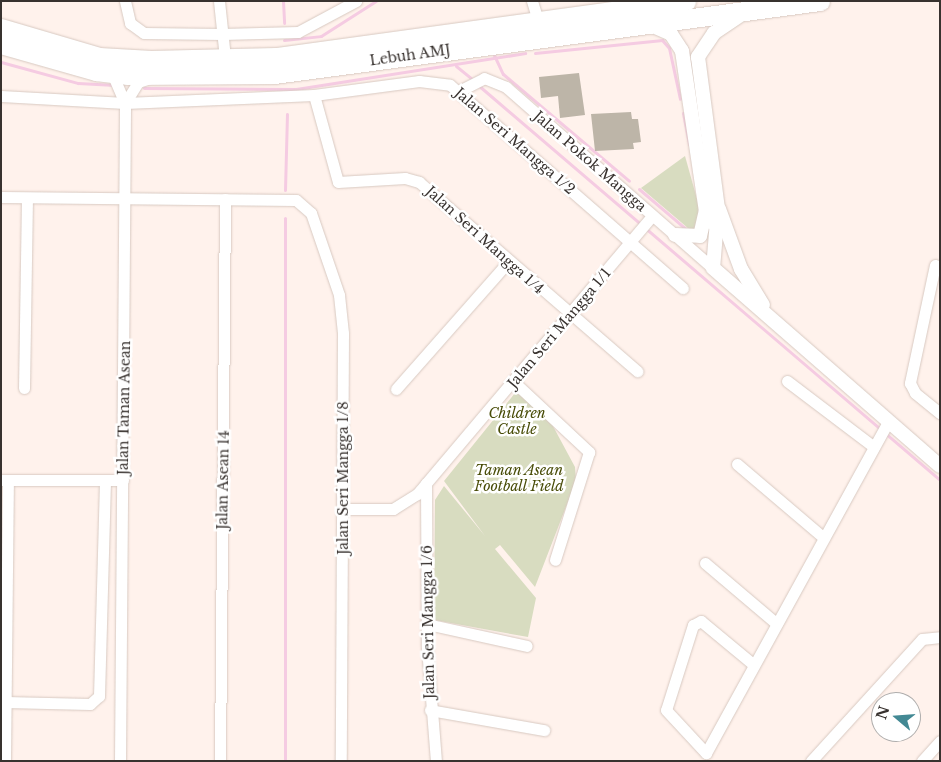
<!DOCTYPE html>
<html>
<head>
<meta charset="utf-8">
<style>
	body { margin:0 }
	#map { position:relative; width:941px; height:762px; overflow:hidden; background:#fff2ec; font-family:"Libre Baskerville",serif }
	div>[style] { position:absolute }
	.green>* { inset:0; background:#d8dcc0 }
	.stream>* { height:3px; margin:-1.5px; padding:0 1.5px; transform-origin:1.5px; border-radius:1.5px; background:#f5cbe2 }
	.building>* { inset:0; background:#bdb5a8 }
	.roads { filter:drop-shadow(0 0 1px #d8c9c1) drop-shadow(0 0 1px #d8c9c1) }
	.minor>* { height:11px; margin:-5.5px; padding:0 5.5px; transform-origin:5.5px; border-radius:5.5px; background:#fff }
	.tertiary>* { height:14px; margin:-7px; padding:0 7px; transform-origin:7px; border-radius:7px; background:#fff }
	.trunk>* { height:19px; margin:-9.5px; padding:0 9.5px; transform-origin:9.5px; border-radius:9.5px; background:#fff }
	span { translate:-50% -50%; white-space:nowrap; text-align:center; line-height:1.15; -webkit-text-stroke:5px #fff; paint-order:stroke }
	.street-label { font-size:14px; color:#38322f }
	.park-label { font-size:14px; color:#484c07; font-style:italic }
	.frame { position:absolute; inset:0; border:2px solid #38322f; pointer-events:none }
	.north { position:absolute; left:871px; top:692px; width:50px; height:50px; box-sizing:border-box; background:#fff; border:1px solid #afadac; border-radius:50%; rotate:288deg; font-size:14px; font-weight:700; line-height:20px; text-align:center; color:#38322f }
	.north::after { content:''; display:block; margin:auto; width:18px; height:22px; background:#438994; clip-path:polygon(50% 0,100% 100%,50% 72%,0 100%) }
</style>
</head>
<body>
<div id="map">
	<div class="green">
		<i style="clip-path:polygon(685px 156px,702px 217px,698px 229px,689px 229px,641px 188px)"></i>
		<i style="clip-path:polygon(515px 393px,540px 402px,575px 467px,576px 481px,535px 587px,500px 545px,495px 549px,536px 598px,528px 637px,434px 620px,435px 500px,444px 486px,485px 536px,444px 481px)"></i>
	</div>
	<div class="stream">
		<i style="left:283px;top:1px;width:22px;rotate:87deg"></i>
		<i style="left:284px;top:40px;width:37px;rotate:-6deg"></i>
		<i style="left:321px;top:36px;width:65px;rotate:-32.5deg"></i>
		<i style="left:535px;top:53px;width:128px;rotate:-5.8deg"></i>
		<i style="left:662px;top:40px;width:11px;rotate:49deg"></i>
		<i style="left:669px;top:48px;width:52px;rotate:77.8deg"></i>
		<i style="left:494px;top:55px;width:21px;rotate:65deg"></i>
		<i style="left:503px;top:74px;width:165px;rotate:40.3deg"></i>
		<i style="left:1px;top:62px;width:80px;rotate:15.3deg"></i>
		<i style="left:78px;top:83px;width:37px;rotate:3deg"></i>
		<i style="left:456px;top:66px;width:22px;rotate:39deg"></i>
		<i style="left:478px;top:85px;width:608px;rotate:40.53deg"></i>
		<i style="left:144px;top:88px;width:152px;rotate:0.4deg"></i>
		<i style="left:296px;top:89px;width:232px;rotate:-8.9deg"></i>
		<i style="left:683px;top:113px;width:32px;rotate:79deg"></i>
		<i style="left:639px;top:189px;width:63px;rotate:40.5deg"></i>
		<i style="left:285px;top:190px;width:76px;rotate:-88.5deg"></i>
		<i style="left:285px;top:761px;width:543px;rotate:-90deg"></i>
	</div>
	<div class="building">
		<i style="clip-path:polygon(579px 73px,585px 115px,560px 118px,558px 96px,541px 98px,539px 77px)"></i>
		<i style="clip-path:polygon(631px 112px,632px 119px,638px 119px,641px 142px,633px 143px,634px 149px,595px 151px,591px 114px)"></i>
	</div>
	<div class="roads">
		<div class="minor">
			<i style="left:125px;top:1px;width:23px;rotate:77deg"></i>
			<i style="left:130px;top:23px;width:17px;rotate:36deg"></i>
			<i style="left:144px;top:33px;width:78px;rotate:0.7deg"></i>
			<i style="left:222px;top:34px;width:76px;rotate:-1.5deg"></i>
			<i style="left:298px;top:32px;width:66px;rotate:-28.1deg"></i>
			<i style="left:219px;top:1px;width:57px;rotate:84deg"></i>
			<i style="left:532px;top:1px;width:21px;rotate:73deg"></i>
			<i style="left:112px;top:73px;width:33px;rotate:67deg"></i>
			<i style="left:459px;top:91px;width:28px;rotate:-27deg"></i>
			<i style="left:484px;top:78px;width:24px;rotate:22deg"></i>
			<i style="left:506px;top:87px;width:275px;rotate:41.2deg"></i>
			<i style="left:314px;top:95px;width:90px;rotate:74.6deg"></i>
			<i style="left:338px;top:182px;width:67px;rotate:-3.4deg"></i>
			<i style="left:405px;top:178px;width:15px;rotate:16deg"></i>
			<i style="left:419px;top:182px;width:289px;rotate:40.9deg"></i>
			<i style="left:1px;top:96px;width:124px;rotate:3.2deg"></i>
			<i style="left:125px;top:103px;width:189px;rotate:-2.4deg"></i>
			<i style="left:314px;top:95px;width:106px;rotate:-7.6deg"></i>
			<i style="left:419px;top:81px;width:31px;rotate:7deg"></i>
			<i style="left:450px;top:85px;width:309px;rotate:41.1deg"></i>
			<i style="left:1px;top:197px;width:295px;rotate:0.6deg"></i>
			<i style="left:296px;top:200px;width:20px;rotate:41deg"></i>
			<i style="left:311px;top:213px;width:87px;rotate:71.1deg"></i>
			<i style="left:339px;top:295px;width:38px;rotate:84deg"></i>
			<i style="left:343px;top:333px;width:428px;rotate:90.3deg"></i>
			<i style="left:935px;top:265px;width:121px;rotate:102deg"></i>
			<i style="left:910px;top:383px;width:11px;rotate:63deg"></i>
			<i style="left:915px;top:393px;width:32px;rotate:39deg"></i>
			<i style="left:787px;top:381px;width:109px;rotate:37.2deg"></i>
			<i style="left:514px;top:382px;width:103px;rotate:43deg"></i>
			<i style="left:589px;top:452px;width:113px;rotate:107.5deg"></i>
			<i style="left:24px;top:388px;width:190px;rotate:-89.1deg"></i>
			<i style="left:396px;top:389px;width:169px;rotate:-48.6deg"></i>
			<i style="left:737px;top:464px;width:114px;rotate:40.4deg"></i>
			<i style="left:1px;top:480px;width:122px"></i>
			<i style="left:426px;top:483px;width:164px;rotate:89.7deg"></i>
			<i style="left:427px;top:647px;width:114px;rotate:85.5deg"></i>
			<i style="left:344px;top:509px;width:49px"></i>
			<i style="left:393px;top:509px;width:28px;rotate:-32deg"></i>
			<i style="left:417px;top:494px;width:364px;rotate:-49.8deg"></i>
			<i style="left:705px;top:563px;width:94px;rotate:40.3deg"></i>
			<i style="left:427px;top:624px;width:102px;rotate:12.4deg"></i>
			<i style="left:754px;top:665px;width:69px;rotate:-140.3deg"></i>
			<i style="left:701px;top:621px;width:9px;rotate:153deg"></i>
			<i style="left:693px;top:625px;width:89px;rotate:107.6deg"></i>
			<i style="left:666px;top:710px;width:59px;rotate:47.1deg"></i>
			<i style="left:706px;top:753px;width:378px;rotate:-61.2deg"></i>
			<i style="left:5px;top:702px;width:85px;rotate:1.3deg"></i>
			<i style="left:90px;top:704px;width:12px;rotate:-42deg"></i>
			<i style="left:99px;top:696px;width:216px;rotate:-88.4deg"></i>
			<i style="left:430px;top:710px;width:116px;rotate:10deg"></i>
			<i style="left:5px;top:761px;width:281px;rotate:-89.4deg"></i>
			<i style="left:120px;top:761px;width:658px;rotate:-89.56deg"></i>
			<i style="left:125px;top:103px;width:25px;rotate:-58deg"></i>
			<i style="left:138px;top:82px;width:13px;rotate:-18deg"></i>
			<i style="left:220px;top:761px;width:562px;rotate:-89.49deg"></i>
			<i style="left:811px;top:761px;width:165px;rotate:-47.7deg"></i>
			<i style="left:922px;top:639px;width:18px;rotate:-6deg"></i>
			<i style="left:922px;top:761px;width:27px;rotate:-48deg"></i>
		</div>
		<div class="tertiary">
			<i style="left:742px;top:14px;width:34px;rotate:146deg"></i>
			<i style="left:714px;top:33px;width:29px;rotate:124deg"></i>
			<i style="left:698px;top:57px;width:153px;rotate:82.5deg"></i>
			<i style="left:718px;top:209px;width:59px;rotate:94.8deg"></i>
			<i style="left:713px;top:268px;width:301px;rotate:41.1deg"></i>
			<i style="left:651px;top:25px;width:22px;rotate:24deg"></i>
			<i style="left:671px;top:34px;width:20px;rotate:57deg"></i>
			<i style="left:682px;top:51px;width:162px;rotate:81.5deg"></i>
			<i style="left:706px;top:211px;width:17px;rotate:57deg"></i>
			<i style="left:719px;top:209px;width:64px;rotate:69.9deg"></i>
			<i style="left:741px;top:269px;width:42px;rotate:58.6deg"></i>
			<i style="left:675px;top:235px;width:25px;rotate:2deg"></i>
			<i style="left:700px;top:236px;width:26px;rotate:-77deg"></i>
		</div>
		<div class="trunk">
			<i style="left:1px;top:28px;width:102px;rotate:16.5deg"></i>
			<i style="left:99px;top:57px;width:52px;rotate:3.3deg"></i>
			<i style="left:151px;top:60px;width:125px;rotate:-1.4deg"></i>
			<i style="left:276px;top:57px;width:414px;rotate:-7.8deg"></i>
			<i style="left:1px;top:44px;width:99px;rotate:15.9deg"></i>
			<i style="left:96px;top:71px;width:31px;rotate:7deg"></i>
			<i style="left:127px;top:75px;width:147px;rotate:-0.4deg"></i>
			<i style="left:274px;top:74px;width:551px;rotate:-7.62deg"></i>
		</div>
	</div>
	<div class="street-label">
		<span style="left:410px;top:55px;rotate:-8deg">Lebuh AMJ</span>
		<span style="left:515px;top:141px;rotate:41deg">Jalan Seri Mangga 1/2</span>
		<span style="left:590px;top:161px;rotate:41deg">Jalan Pokok Mangga</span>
		<span style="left:485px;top:240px;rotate:42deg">Jalan Seri Mangga 1/4</span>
		<span style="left:559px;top:328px;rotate:-50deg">Jalan Seri Mangga 1/1</span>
		<span style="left:124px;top:408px;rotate:-89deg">Jalan Taman Asean</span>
		<span style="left:343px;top:478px;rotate:-90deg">Jalan Seri Mangga 1/8</span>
		<span style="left:223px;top:480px;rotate:-89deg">Jalan Asean 14</span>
		<span style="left:428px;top:622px;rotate:-91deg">Jalan Seri Mangga 1/6</span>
	</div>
	<div class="park-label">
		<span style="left:517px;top:421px">Children<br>Castle</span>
		<span style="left:519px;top:478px">Taman Asean<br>Football Field</span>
	</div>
	<div class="frame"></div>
	<div class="north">N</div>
</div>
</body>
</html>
